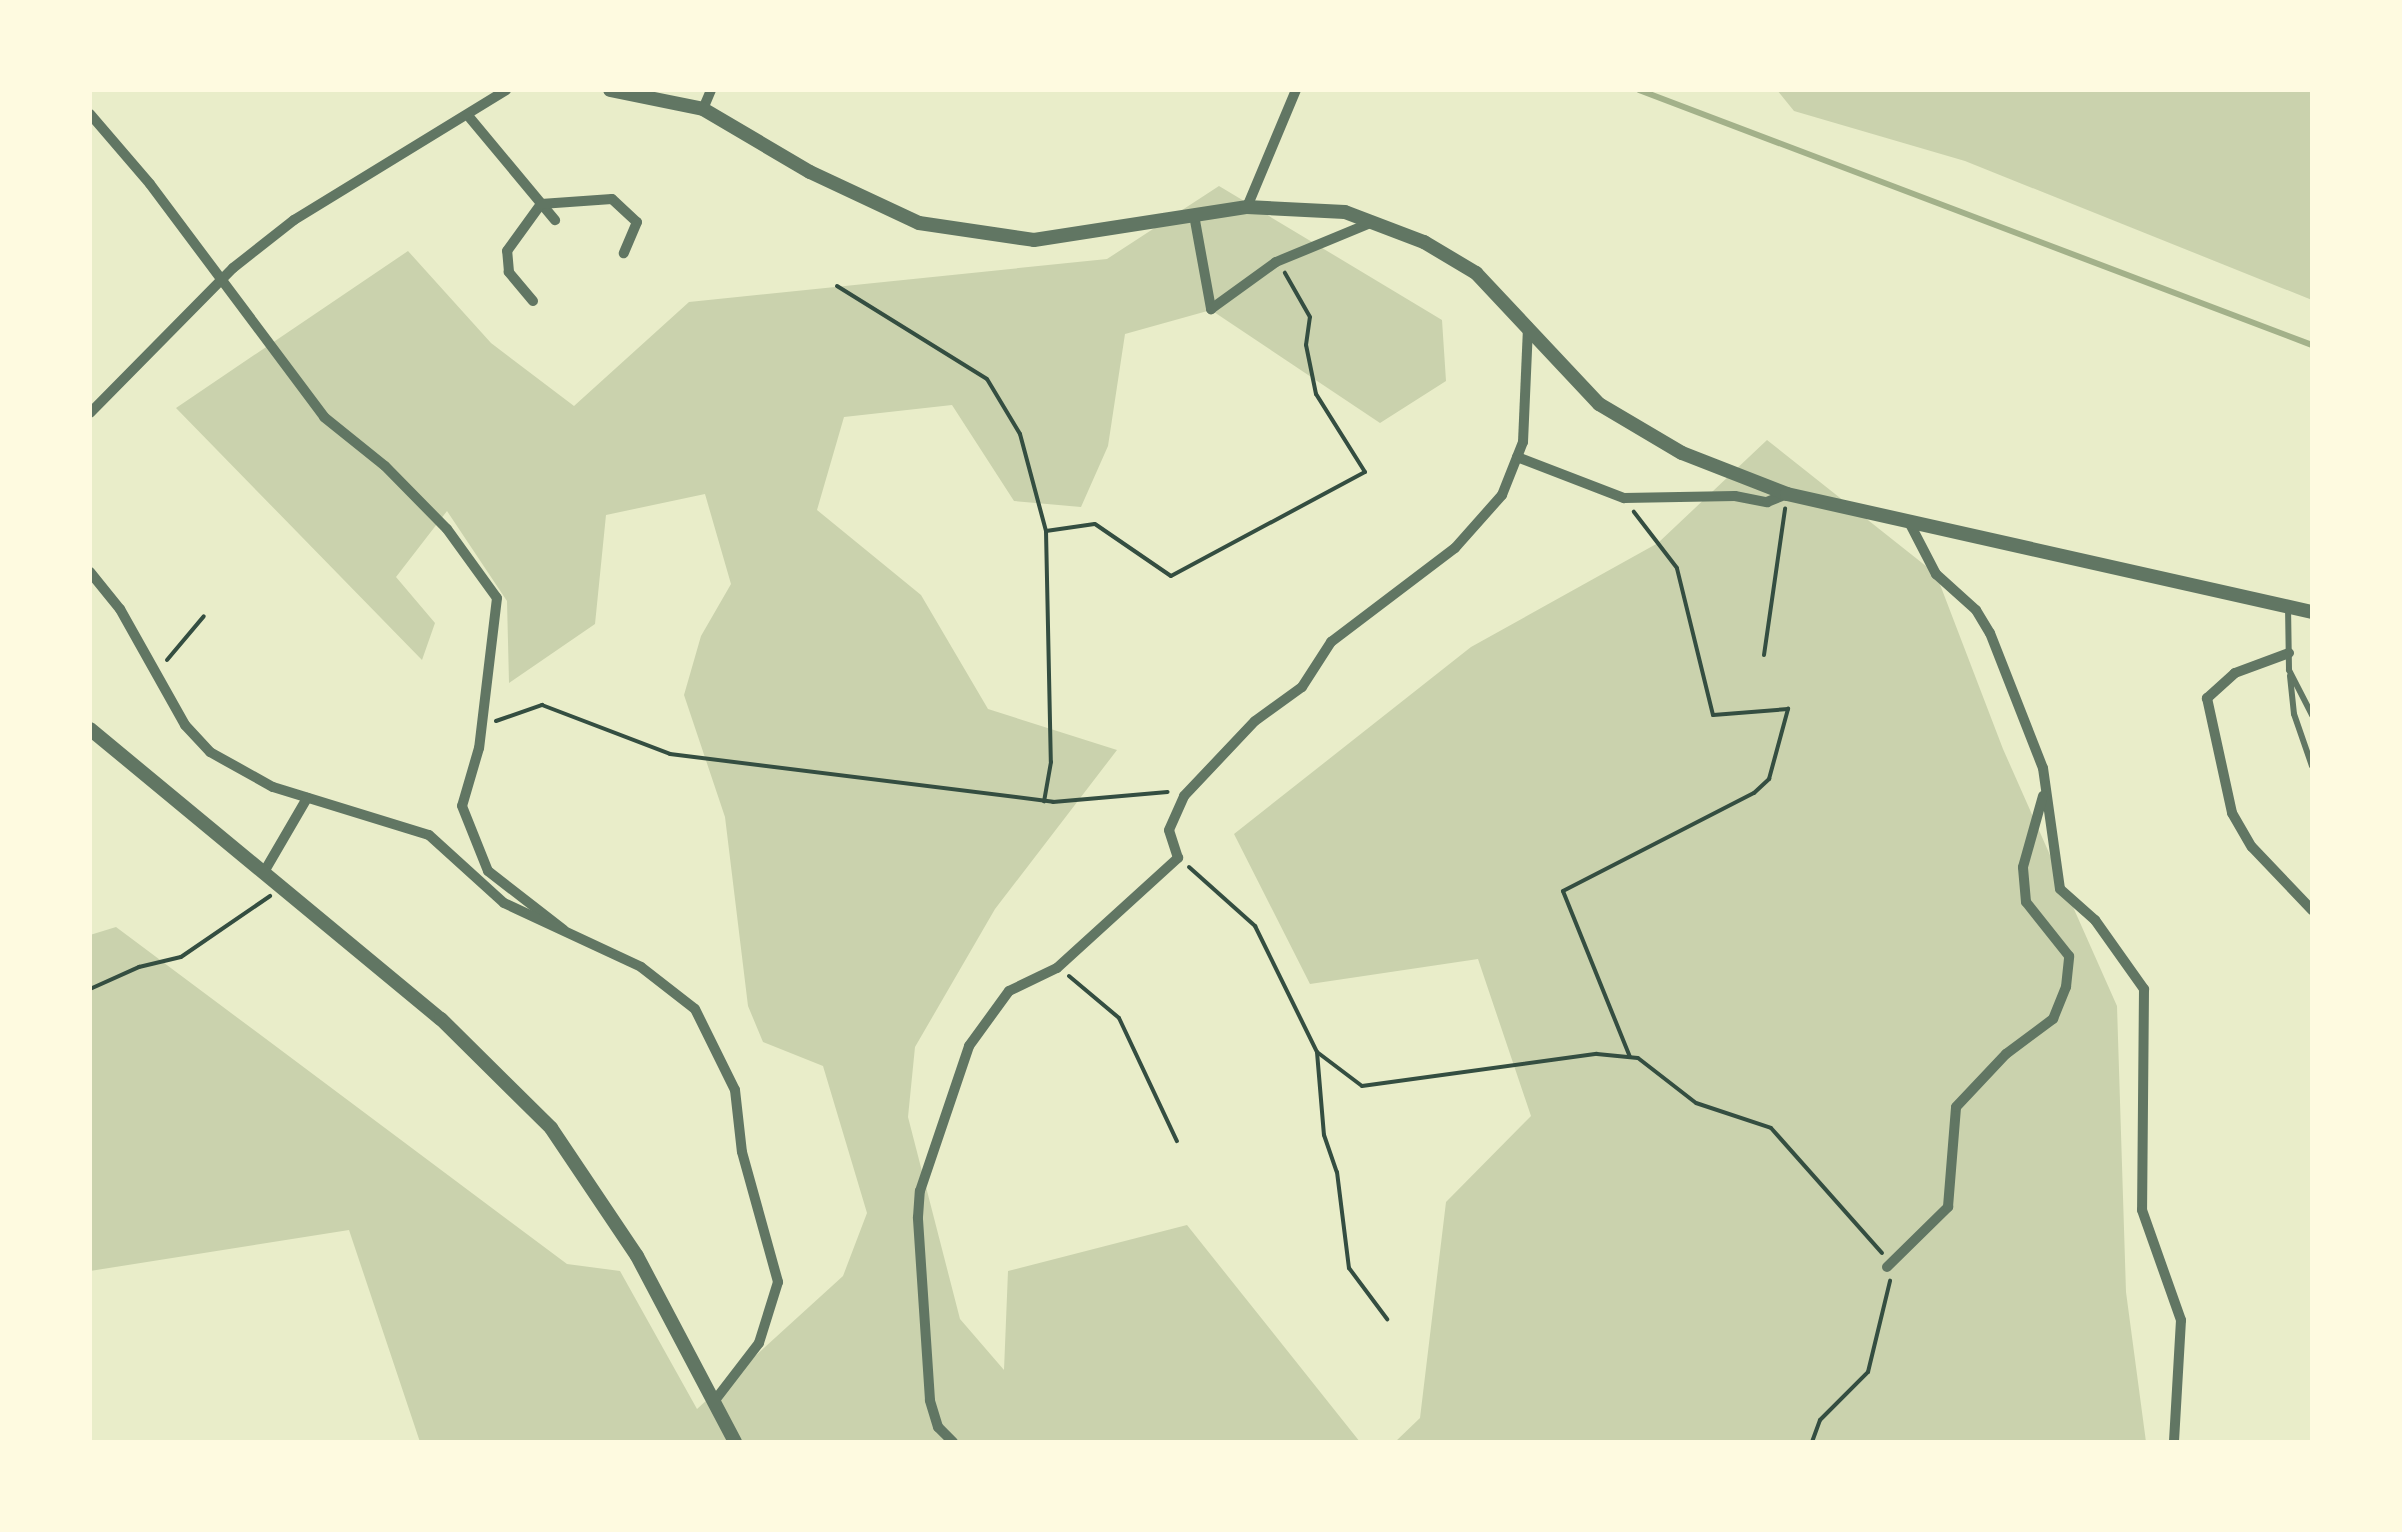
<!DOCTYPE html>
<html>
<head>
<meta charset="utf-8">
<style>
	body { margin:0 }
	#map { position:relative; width:2402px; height:1532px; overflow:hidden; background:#e9edc9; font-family:"Varela Round",sans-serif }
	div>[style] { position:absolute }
	.green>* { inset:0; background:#cad2ad }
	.stream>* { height:6px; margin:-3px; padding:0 3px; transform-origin:3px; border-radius:3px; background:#a3b18a }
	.path>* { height:4px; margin:-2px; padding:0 2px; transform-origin:2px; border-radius:2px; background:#344e41 }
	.service>* { height:6px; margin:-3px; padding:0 3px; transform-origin:3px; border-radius:3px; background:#617663 }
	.minor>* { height:10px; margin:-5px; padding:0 5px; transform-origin:5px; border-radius:5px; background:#617663 }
	.tertiary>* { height:14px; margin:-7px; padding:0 7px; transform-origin:7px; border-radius:7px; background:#617663 }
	span { translate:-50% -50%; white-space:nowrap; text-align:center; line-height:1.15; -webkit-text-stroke:8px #fefae0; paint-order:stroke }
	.frame { position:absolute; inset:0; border:92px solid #fefae0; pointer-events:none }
</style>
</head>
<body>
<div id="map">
	<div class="green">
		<i style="clip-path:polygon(1777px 90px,2312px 90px,2312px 300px,1965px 161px,1794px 111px)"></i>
		<i style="clip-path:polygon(1219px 186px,1442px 320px,1446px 381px,1380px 423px,1211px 310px,1125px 334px,1108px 446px,1081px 507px,1014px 501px,952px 405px,844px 417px,817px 510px,921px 595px,988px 709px,1117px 750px,995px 909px,915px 1047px,908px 1117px,960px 1319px,1004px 1370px,1008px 1271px,1187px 1225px,1360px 1442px,420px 1442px,349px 1230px,90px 1271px,90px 935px,116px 927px,567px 1264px,620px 1271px,697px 1409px,843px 1276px,867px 1213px,823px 1066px,763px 1042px,748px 1006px,725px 817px,684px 695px,701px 636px,731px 584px,705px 494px,606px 515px,595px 624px,509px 683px,507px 601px,447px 511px,396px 577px,435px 623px,422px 660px,176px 408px,408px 251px,491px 343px,574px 406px,689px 302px,1107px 259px)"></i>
		<i style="clip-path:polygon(1767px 440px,1936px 574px,2003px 749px,2117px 1006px,2126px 1292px,2146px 1442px,1395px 1442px,1420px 1418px,1446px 1202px,1531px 1116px,1478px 959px,1310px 984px,1234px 834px,1471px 647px,1658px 543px)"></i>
	</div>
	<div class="stream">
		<i style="left:1639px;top:90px;width:720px;rotate:20.75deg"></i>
	</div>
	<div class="path">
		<i style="left:837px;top:286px;width:176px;rotate:31.8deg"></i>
		<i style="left:987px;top:379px;width:64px;rotate:59deg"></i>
		<i style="left:1020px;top:434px;width:100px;rotate:75deg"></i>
		<i style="left:1046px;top:531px;width:231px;rotate:88.8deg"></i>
		<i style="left:1051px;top:762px;width:40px;rotate:100deg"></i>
		<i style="left:1046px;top:531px;width:49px;rotate:-8.1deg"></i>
		<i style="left:1095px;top:524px;width:92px;rotate:34.4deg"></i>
		<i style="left:1171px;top:576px;width:220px;rotate:-28.2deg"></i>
		<i style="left:1365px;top:472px;width:92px;rotate:-122.1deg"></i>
		<i style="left:1316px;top:394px;width:50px;rotate:-101.5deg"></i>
		<i style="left:1306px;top:345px;width:28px;rotate:-82deg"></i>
		<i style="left:1310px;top:317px;width:51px;rotate:-119.6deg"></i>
		<i style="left:1764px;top:655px;width:148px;rotate:-81.8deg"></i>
		<i style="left:167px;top:660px;width:57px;rotate:-49.9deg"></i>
		<i style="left:496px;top:721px;width:49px;rotate:-19.2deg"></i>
		<i style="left:542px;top:705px;width:137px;rotate:20.9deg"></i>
		<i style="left:670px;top:754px;width:386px;rotate:7.1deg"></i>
		<i style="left:1053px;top:802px;width:115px;rotate:-5deg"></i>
		<i style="left:1189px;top:867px;width:89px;rotate:41.8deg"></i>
		<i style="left:1255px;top:926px;width:140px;rotate:63.8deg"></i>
		<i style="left:1317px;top:1052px;width:56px;rotate:37.1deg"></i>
		<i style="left:1362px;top:1086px;width:237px;rotate:-7.8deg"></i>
		<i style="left:1597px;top:1054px;width:41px;rotate:5.6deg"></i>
		<i style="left:1638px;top:1058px;width:73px;rotate:37.8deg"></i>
		<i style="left:1696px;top:1103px;width:79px;rotate:18.4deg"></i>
		<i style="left:1771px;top:1128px;width:167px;rotate:48.4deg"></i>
		<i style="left:1069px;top:976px;width:65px;rotate:40deg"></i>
		<i style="left:1119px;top:1018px;width:136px;rotate:64.8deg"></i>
		<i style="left:90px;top:989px;width:54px;rotate:-24.2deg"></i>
		<i style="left:139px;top:967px;width:43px;rotate:-13.4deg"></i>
		<i style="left:181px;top:957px;width:108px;rotate:-34.4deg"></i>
		<i style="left:1317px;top:1052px;width:83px;rotate:85.2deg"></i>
		<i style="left:1324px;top:1135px;width:39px;rotate:71deg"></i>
		<i style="left:1337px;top:1172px;width:97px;rotate:82.9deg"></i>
		<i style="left:1349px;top:1268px;width:64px;rotate:53.3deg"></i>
		<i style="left:1630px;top:1057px;width:179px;rotate:-112deg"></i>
		<i style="left:1563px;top:891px;width:215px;rotate:-27.2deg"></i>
		<i style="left:1754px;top:793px;width:21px;rotate:-43deg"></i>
		<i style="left:1769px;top:779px;width:73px;rotate:-74.8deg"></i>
		<i style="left:1788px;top:709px;width:75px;rotate:175.4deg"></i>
		<i style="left:1713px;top:715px;width:151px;rotate:-103.8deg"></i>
		<i style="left:1677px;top:568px;width:71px;rotate:-127.5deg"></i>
		<i style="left:1812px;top:1442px;width:23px;rotate:-70deg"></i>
		<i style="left:1820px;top:1420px;width:68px;rotate:-45deg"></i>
		<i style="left:1868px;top:1372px;width:94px;rotate:-76.4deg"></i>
	</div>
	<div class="service">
		<i style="left:2288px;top:606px;width:64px;rotate:89.1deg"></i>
		<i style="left:2289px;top:670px;width:51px;rotate:62.9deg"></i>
		<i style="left:2290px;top:676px;width:38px;rotate:84deg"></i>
		<i style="left:2294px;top:714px;width:55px;rotate:70.9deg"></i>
	</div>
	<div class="minor">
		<i style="left:703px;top:109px;width:21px;rotate:-67deg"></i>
		<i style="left:90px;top:114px;width:92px;rotate:49.4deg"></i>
		<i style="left:150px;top:184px;width:291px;rotate:53.2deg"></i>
		<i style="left:324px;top:417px;width:78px;rotate:38.8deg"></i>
		<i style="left:385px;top:466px;width:88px;rotate:45.5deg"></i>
		<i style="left:447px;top:529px;width:85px;rotate:54.1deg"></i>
		<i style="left:497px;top:598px;width:151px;rotate:96.8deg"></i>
		<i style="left:479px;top:748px;width:60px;rotate:106.3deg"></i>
		<i style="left:462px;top:806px;width:70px;rotate:68.2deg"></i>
		<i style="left:488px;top:871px;width:96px;rotate:37.8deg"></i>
		<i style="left:470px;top:118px;width:133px;rotate:50.2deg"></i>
		<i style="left:1247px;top:207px;width:127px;rotate:-67.3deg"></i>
		<i style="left:1194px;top:215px;width:96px;rotate:79.7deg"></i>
		<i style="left:1211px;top:309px;width:80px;rotate:-35.9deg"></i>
		<i style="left:1276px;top:262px;width:105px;rotate:-22.4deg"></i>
		<i style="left:533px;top:301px;width:38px;rotate:-130deg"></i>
		<i style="left:509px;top:272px;width:21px;rotate:-95deg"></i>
		<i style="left:507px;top:251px;width:58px;rotate:-54.1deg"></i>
		<i style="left:541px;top:204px;width:71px;rotate:-4deg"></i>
		<i style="left:612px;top:199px;width:34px;rotate:43deg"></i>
		<i style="left:637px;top:222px;width:34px;rotate:113deg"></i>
		<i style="left:90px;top:413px;width:204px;rotate:-45.4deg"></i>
		<i style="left:233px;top:268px;width:78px;rotate:-38.2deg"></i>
		<i style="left:294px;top:220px;width:249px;rotate:-31.5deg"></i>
		<i style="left:1517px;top:457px;width:115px;rotate:21deg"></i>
		<i style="left:1624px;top:498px;width:111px;rotate:-1deg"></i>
		<i style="left:1735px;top:496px;width:33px;rotate:11deg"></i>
		<i style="left:1767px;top:502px;width:22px;rotate:-22deg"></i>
		<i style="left:1909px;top:522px;width:59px;rotate:62.6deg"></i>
		<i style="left:1936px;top:574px;width:54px;rotate:42deg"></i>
		<i style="left:1976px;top:610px;width:27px;rotate:59deg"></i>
		<i style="left:1990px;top:633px;width:145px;rotate:68.6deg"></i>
		<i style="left:2043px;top:768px;width:122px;rotate:82deg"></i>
		<i style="left:2060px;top:889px;width:47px;rotate:41.5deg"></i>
		<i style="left:2095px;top:920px;width:85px;rotate:54.6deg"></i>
		<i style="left:2144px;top:989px;width:221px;rotate:90.5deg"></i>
		<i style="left:2142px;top:1210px;width:117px;rotate:70.5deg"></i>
		<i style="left:2181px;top:1320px;width:122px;rotate:93.3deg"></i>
		<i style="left:90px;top:572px;width:48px;rotate:51deg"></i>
		<i style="left:120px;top:609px;width:133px;rotate:60.7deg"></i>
		<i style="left:185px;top:725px;width:37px;rotate:47deg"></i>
		<i style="left:210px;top:752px;width:72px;rotate:29.1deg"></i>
		<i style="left:273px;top:787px;width:163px;rotate:17.1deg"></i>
		<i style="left:429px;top:835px;width:101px;rotate:42.2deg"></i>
		<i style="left:504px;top:903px;width:151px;rotate:25deg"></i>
		<i style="left:641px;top:967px;width:68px;rotate:37.9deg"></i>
		<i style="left:695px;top:1009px;width:90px;rotate:63.7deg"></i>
		<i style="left:735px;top:1090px;width:62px;rotate:83.6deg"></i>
		<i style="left:742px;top:1152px;width:135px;rotate:74.5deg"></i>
		<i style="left:778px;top:1282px;width:64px;rotate:107.3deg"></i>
		<i style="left:759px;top:1343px;width:71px;rotate:127.5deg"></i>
		<i style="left:2289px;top:653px;width:58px;rotate:159.7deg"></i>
		<i style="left:2235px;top:673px;width:38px;rotate:138deg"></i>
		<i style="left:2207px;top:698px;width:118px;rotate:77.7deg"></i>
		<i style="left:2232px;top:813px;width:39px;rotate:60deg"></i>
		<i style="left:2252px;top:847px;width:87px;rotate:46.4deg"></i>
		<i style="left:264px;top:872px;width:86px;rotate:-59.8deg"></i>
		<i style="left:1887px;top:1267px;width:86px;rotate:-44.5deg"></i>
		<i style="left:1948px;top:1207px;width:100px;rotate:-85.4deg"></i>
		<i style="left:1956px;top:1107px;width:73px;rotate:-46.7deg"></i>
		<i style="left:2006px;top:1054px;width:59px;rotate:-36.7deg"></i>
		<i style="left:2053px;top:1019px;width:35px;rotate:-68deg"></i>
		<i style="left:2066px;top:987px;width:31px;rotate:-84deg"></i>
		<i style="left:2069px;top:956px;width:69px;rotate:-128.5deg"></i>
		<i style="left:2026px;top:902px;width:35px;rotate:-95deg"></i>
		<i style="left:2023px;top:867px;width:74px;rotate:-74.3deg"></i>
		<i style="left:953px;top:1442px;width:21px;rotate:-135deg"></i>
		<i style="left:938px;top:1427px;width:28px;rotate:-107deg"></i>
		<i style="left:930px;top:1400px;width:183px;rotate:-93.8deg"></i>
		<i style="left:918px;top:1217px;width:26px;rotate:-86deg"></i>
		<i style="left:920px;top:1191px;width:153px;rotate:-71.3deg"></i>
		<i style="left:969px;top:1046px;width:68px;rotate:-54deg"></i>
		<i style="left:1009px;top:991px;width:53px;rotate:-25.6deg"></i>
		<i style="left:1057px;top:968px;width:164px;rotate:-42.3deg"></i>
		<i style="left:1178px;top:858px;width:29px;rotate:-108deg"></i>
		<i style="left:1169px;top:830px;width:37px;rotate:-66deg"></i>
		<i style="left:1184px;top:796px;width:103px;rotate:-46.6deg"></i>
		<i style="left:1255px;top:721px;width:58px;rotate:-35.9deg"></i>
		<i style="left:1302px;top:687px;width:54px;rotate:-57.2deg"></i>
		<i style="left:1331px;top:642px;width:156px;rotate:-37.2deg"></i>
		<i style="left:1455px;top:548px;width:71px;rotate:-48.4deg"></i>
		<i style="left:1502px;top:495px;width:57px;rotate:-68.4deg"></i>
		<i style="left:1523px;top:442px;width:116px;rotate:-87.5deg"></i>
	</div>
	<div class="tertiary">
		<i style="left:610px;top:90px;width:95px;rotate:11.5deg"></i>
		<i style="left:703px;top:109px;width:124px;rotate:30.5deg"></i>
		<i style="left:810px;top:172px;width:120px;rotate:25.1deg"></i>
		<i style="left:919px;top:223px;width:116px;rotate:8.4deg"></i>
		<i style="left:1034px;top:240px;width:216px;rotate:-8.8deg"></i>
		<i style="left:1247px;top:207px;width:98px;rotate:2.9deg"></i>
		<i style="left:1345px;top:212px;width:85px;rotate:20.8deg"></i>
		<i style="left:1424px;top:242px;width:61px;rotate:30.8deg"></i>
		<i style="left:1476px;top:273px;width:180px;rotate:46.8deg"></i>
		<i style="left:1599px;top:404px;width:96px;rotate:30.6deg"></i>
		<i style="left:1682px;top:453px;width:113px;rotate:21.3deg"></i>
		<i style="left:1787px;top:494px;width:538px;rotate:12.67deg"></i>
		<i style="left:90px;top:729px;width:455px;rotate:39.6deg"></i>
		<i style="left:441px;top:1019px;width:155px;rotate:44.7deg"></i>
		<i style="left:551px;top:1128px;width:154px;rotate:56.1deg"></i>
		<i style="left:637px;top:1256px;width:210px;rotate:62.2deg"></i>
	</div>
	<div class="frame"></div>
</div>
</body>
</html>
